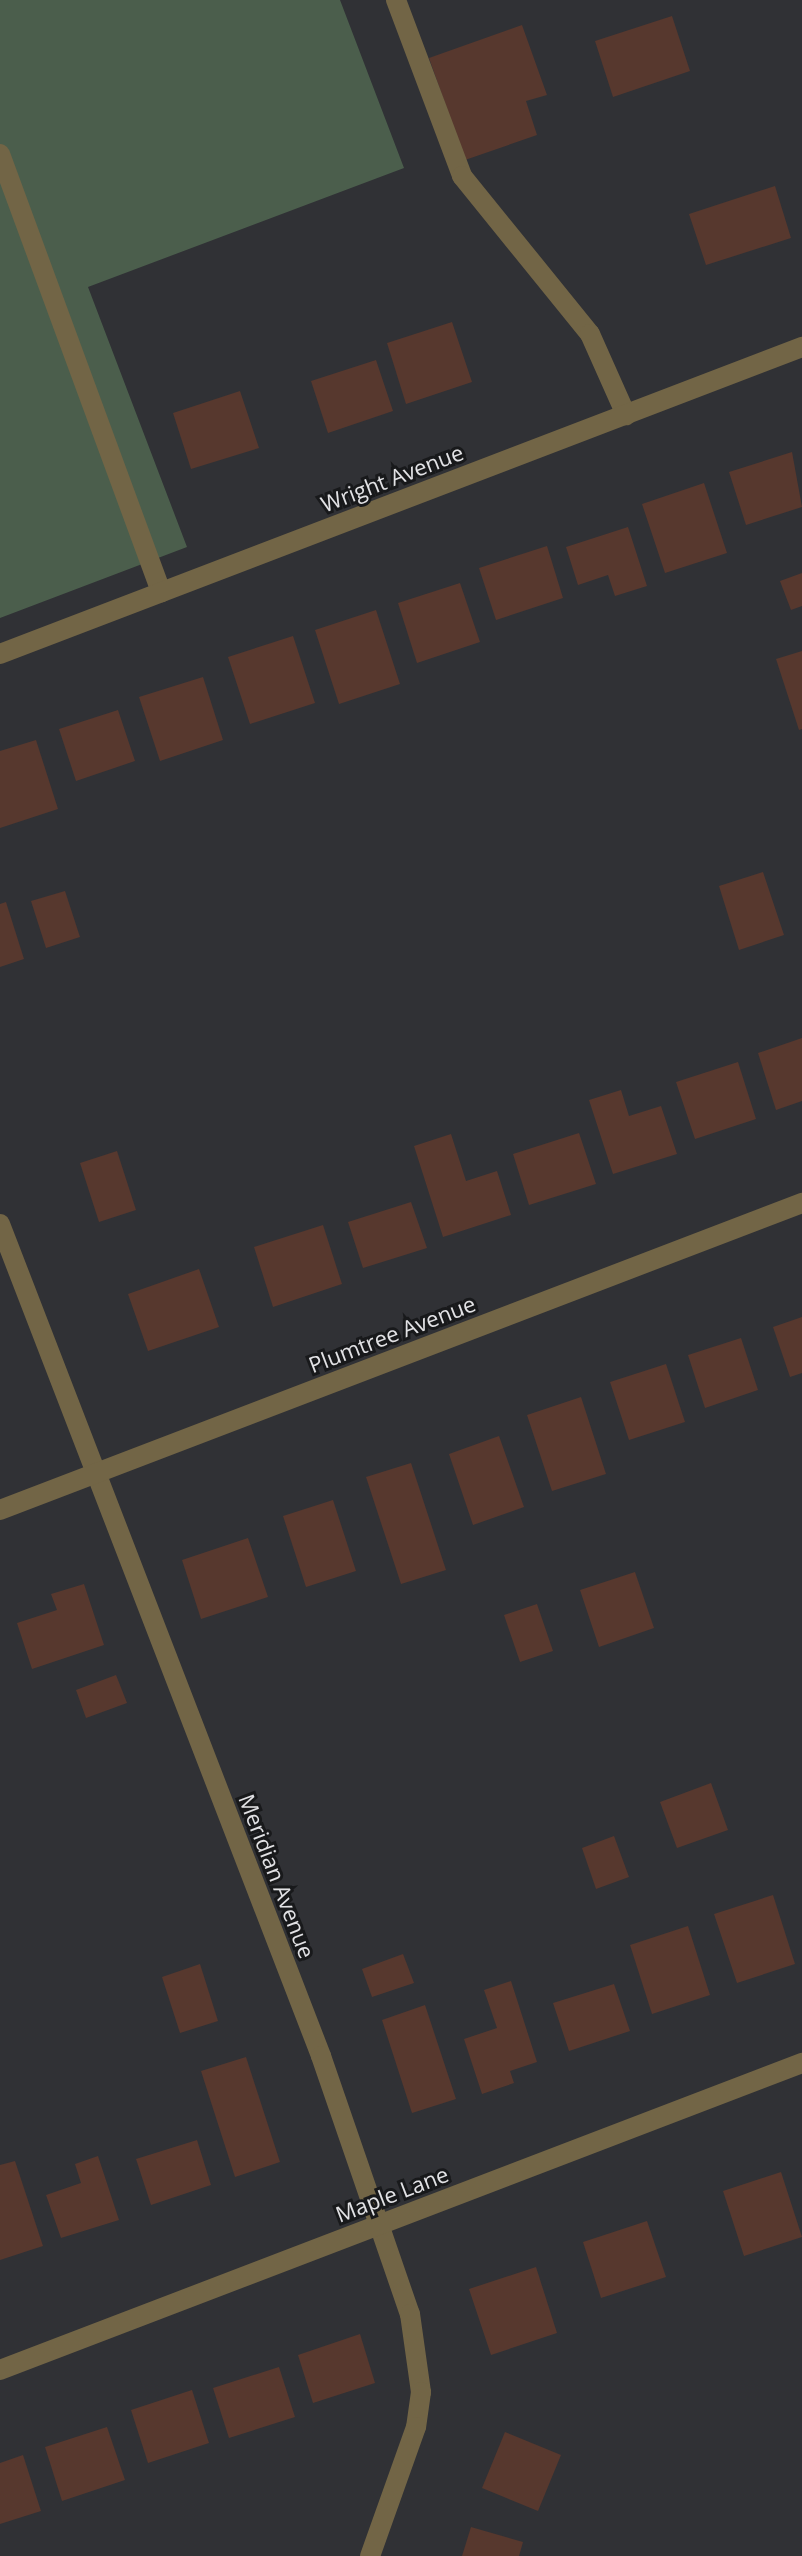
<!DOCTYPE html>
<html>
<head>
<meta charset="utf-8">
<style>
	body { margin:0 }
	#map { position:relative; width:802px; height:2556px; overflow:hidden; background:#303135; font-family:"Open Sans",sans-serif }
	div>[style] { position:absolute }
	.green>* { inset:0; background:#4b5e4c }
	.building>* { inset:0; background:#57382e }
	.lane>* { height:20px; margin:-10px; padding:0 10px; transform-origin:10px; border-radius:10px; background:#726546 }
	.street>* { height:20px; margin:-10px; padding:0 10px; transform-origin:10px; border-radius:10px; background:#726546 }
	span { translate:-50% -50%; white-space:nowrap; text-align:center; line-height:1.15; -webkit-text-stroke:6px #18191b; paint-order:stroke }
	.street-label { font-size:22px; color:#e2e2e5 }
</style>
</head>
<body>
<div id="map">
	<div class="green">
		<i style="clip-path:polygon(0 0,340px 0,404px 168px,88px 287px,187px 547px,0 618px)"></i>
	</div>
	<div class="building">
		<i style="clip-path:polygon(672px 16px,690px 71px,613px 97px,595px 41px)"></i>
		<i style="clip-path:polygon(522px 25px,547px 95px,526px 101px,537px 135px,465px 160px,429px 58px)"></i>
		<i style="clip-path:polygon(775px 186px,791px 238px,706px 265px,689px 214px)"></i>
		<i style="clip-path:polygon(452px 322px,472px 382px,406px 404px,387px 343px)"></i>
		<i style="clip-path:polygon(376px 360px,393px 411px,328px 433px,311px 381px)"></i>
		<i style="clip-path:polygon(240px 391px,259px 448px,191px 469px,173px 413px)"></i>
		<i style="clip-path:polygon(792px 452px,802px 507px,746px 525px,729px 472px)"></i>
		<i style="clip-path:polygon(704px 483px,727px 553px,665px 573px,642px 504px)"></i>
		<i style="clip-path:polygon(628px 527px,647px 586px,615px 596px,608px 575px,578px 585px,566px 547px)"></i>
		<i style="clip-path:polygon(547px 546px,563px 598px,496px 620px,479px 568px)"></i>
		<i style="clip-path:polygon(802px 573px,802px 606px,791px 610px,780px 581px)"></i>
		<i style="clip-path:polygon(460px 583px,480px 642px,417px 663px,398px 603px)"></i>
		<i style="clip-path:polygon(376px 610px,400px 684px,339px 704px,315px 630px)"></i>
		<i style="clip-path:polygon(293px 636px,315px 703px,250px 724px,228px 657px)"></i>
		<i style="clip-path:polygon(802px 651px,802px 729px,799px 730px,776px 659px)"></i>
		<i style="clip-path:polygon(203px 677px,223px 740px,160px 761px,139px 697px)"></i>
		<i style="clip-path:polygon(118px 710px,135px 761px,76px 781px,59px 729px)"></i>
		<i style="clip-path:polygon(36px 740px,58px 809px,0 828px,0 751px)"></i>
		<i style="clip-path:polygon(763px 872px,784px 935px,739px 950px,719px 886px)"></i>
		<i style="clip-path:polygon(65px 891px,80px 937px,46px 948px,31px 901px)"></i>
		<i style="clip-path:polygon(6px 902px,24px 959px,0 967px,0 904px)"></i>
		<i style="clip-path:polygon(802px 1038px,802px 1101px,776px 1110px,758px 1053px)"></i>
		<i style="clip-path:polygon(738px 1062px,756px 1119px,695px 1139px,676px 1082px)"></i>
		<i style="clip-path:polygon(621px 1090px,629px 1116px,661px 1106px,677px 1154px,613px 1174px,589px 1100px)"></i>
		<i style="clip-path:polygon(579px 1133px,596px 1184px,529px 1205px,513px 1154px)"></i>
		<i style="clip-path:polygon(451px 1134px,466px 1181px,497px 1171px,511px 1215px,443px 1237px,414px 1146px)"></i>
		<i style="clip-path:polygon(117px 1151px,136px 1210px,99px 1222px,80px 1163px)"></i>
		<i style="clip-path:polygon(411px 1202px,427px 1248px,363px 1268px,348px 1222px)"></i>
		<i style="clip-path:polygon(323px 1225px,342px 1284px,273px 1307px,254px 1247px)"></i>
		<i style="clip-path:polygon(199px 1269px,219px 1327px,148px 1351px,128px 1294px)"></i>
		<i style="clip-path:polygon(802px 1317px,802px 1373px,790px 1377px,773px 1327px)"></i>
		<i style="clip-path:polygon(741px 1338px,758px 1390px,705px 1408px,688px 1355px)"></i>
		<i style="clip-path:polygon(666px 1364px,685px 1422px,629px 1440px,610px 1382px)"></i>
		<i style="clip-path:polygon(581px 1397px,606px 1474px,552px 1491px,527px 1415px)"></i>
		<i style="clip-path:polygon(499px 1436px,524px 1507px,473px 1525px,449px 1454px)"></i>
		<i style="clip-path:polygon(411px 1463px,446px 1570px,401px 1584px,366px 1477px)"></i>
		<i style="clip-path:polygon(333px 1500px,356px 1571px,306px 1587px,283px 1516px)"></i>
		<i style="clip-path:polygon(248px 1538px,268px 1597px,201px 1619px,182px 1560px)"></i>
		<i style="clip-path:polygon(635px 1572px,654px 1628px,599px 1647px,580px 1590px)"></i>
		<i style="clip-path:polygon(84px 1584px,104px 1645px,32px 1669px,17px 1623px,57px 1610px,51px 1594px)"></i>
		<i style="clip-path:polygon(537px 1604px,553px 1651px,520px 1662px,504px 1615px)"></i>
		<i style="clip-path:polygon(116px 1675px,127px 1703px,86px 1718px,76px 1690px)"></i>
		<i style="clip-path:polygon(711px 1783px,728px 1830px,677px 1848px,660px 1802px)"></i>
		<i style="clip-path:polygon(614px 1836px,629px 1877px,596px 1889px,582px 1848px)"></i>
		<i style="clip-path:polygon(773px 1895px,795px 1964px,737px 1983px,714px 1914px)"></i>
		<i style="clip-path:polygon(688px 1926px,710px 1995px,652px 2014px,630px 1945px)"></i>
		<i style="clip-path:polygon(403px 1954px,414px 1983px,372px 1997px,362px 1969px)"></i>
		<i style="clip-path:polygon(200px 1964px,218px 2021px,180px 2033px,162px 1977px)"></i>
		<i style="clip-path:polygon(511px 1981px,537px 2062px,510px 2071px,514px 2083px,482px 2094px,464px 2039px,497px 2028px,484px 1990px)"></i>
		<i style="clip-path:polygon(614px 1984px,630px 2031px,569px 2051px,553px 2003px)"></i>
		<i style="clip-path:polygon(425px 2005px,456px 2099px,412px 2113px,382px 2020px)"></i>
		<i style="clip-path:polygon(246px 2057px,280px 2162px,235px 2177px,201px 2071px)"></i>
		<i style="clip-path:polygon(197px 2140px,211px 2185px,151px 2205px,136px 2159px)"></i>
		<i style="clip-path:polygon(98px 2156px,119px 2220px,61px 2238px,46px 2195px,81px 2183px,75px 2164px)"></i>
		<i style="clip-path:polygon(15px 2161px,43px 2246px,0 2260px,0 2165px)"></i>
		<i style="clip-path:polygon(781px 2172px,802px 2237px,744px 2256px,723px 2191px)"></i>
		<i style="clip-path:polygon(647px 2221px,666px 2277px,601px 2298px,583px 2242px)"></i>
		<i style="clip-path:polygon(536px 2267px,557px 2333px,491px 2355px,469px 2289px)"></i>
		<i style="clip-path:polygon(360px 2334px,375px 2383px,313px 2403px,298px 2355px)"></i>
		<i style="clip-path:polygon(279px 2367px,295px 2417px,229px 2438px,213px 2388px)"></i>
		<i style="clip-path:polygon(192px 2390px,209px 2443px,148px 2463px,131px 2410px)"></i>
		<i style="clip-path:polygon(107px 2427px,125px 2480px,62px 2501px,45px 2447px)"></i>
		<i style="clip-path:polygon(505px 2432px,561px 2455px,538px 2511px,482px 2488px)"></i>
		<i style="clip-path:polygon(23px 2455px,41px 2511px,0 2524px,0 2463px)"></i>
		<i style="clip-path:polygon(471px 2527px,523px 2542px,519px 2556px,462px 2556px)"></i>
	</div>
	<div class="lane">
		<i style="left:396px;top:0;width:188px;rotate:69.4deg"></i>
		<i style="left:462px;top:176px;width:203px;rotate:51deg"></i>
		<i style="left:590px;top:334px;width:89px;rotate:66deg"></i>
		<i style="left:0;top:154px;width:467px;rotate:69.8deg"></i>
	</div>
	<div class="street">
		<i style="left:0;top:654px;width:859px;rotate:-20.95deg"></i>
		<i style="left:0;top:1224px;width:892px;rotate:68.9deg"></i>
		<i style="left:321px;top:2056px;width:273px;rotate:71deg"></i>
		<i style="left:410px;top:2314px;width:79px;rotate:82deg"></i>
		<i style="left:421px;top:2392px;width:35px;rotate:98deg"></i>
		<i style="left:416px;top:2427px;width:137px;rotate:109.6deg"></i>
		<i style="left:0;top:1510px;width:859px;rotate:-20.95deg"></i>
		<i style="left:0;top:2370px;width:859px;rotate:-20.95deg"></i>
	</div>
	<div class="street-label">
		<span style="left:392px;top:478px;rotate:-21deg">Wright Avenue</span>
		<span style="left:392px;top:1334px;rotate:-21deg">Plumtree Avenue</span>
		<span style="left:277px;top:1876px;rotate:69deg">Meridian Avenue</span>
		<span style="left:392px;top:2194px;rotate:-21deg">Maple Lane</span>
	</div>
</div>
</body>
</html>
